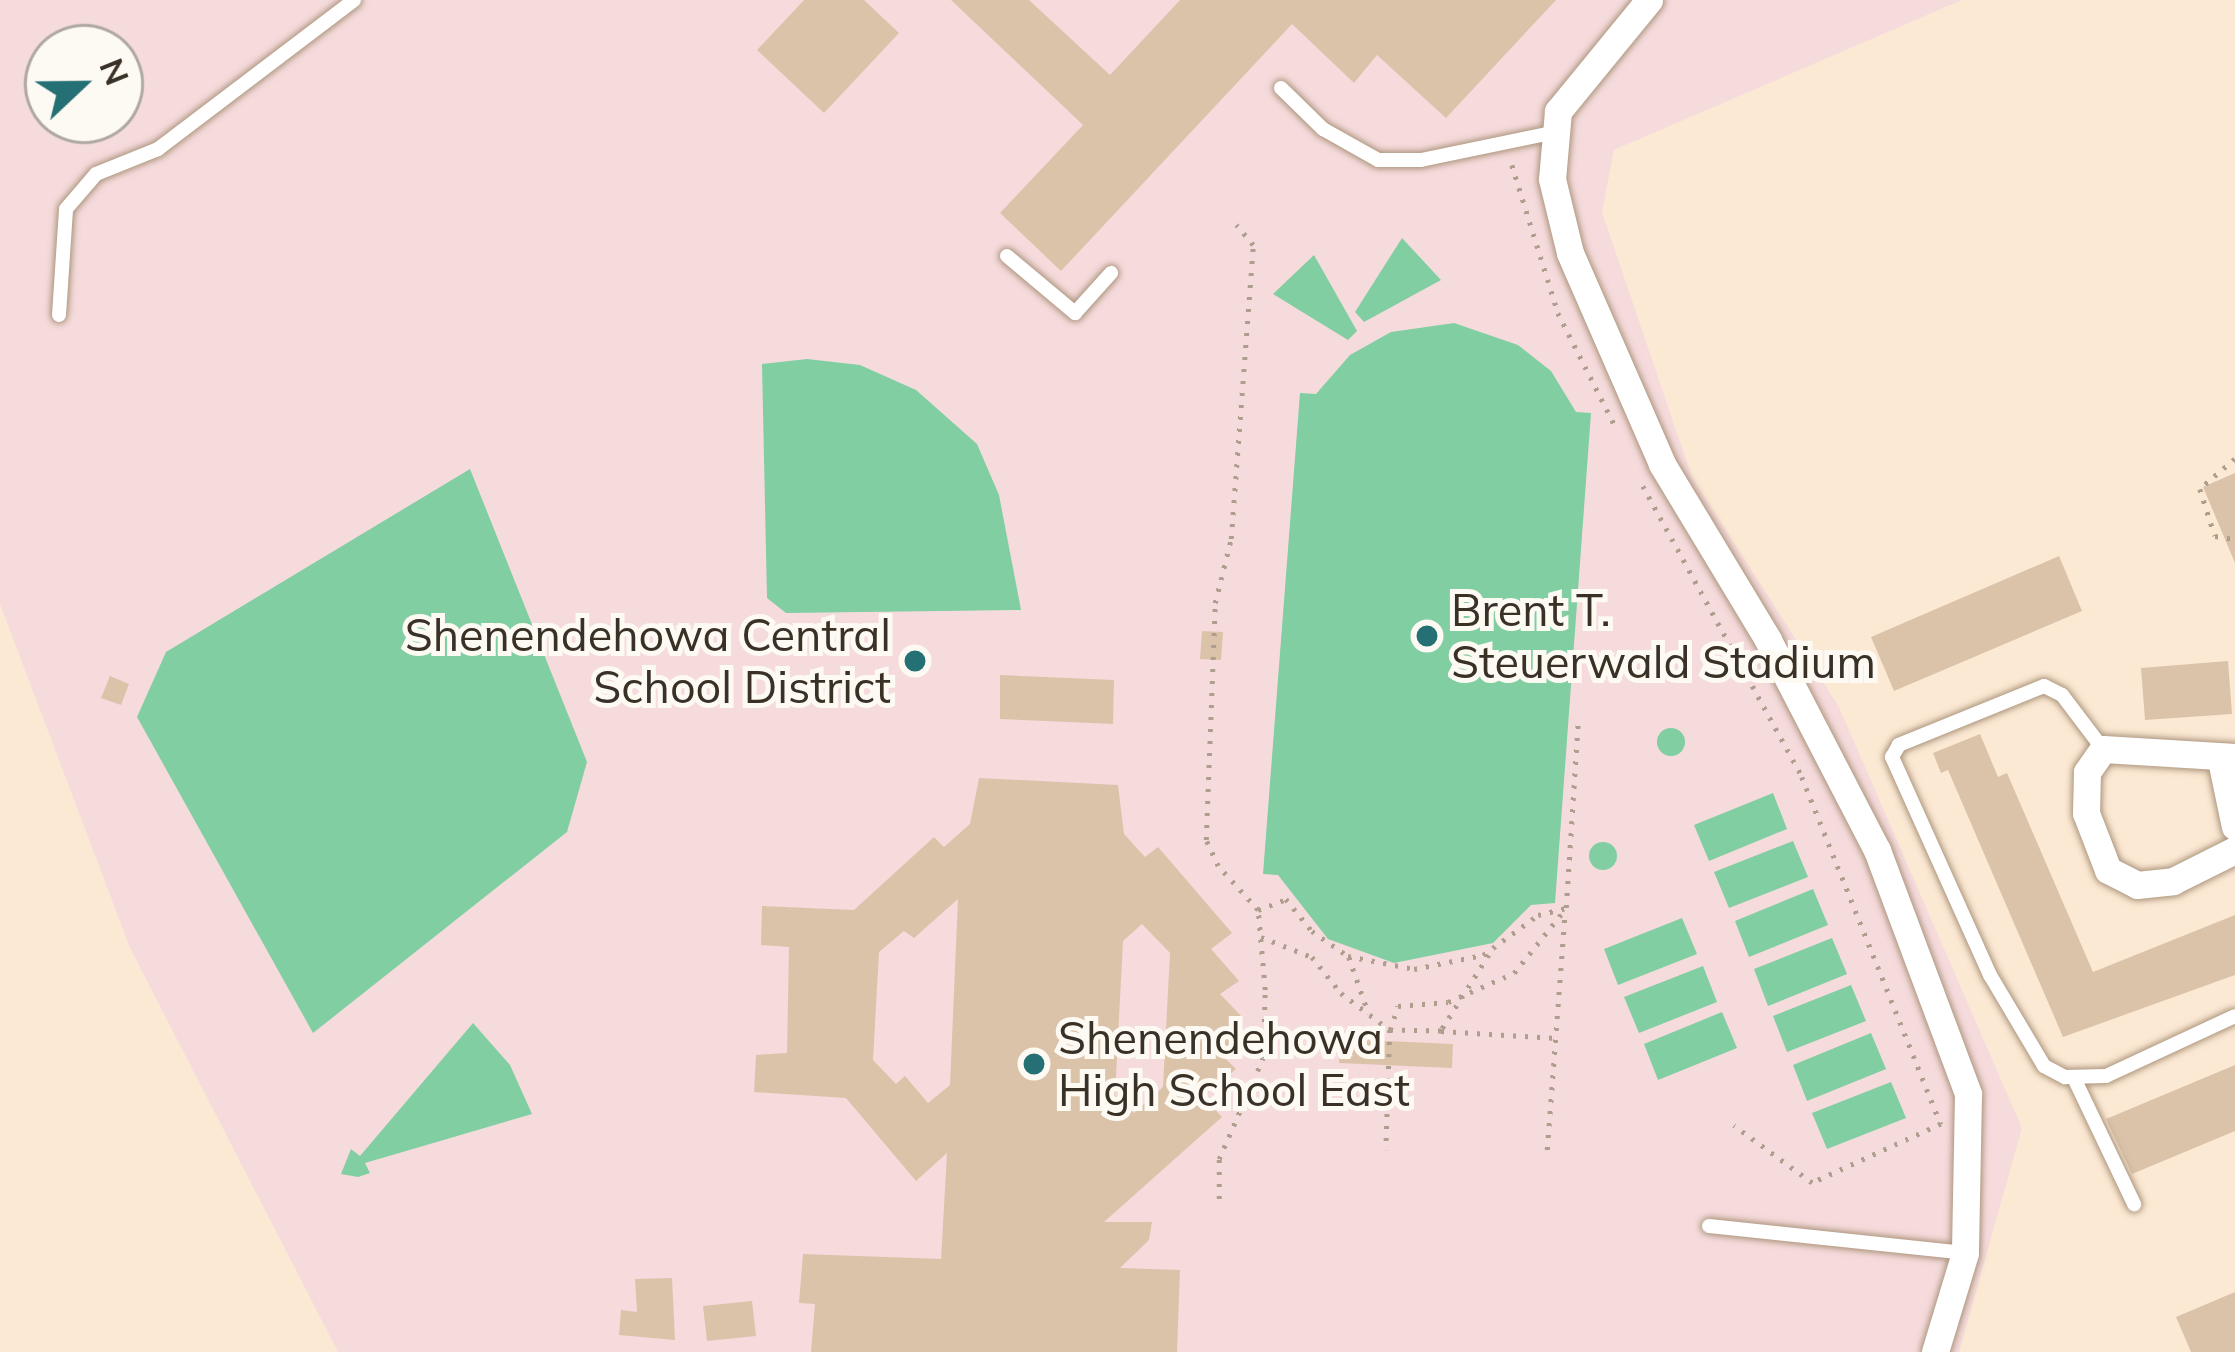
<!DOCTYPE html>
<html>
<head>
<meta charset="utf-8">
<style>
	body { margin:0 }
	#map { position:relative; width:2235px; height:1352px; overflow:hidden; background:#fce9d4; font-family:Mulish,sans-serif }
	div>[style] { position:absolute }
	.education>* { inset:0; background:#f6dbdd }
	.green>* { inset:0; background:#80cea1 }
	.round { border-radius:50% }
	.building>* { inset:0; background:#dbc3aa }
	.path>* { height:4.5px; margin-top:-2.25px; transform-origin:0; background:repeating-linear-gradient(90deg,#ad9e8d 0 3px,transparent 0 12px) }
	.roads { filter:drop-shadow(0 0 3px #ad967e) drop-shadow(0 0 3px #ad967e) }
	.lane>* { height:14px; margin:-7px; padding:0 7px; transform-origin:7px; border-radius:7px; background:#fff }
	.street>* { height:27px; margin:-13.5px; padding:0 13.5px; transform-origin:13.5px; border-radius:13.5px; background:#fff }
	.dots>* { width:33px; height:33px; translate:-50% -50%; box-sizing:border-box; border:6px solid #fdf9f3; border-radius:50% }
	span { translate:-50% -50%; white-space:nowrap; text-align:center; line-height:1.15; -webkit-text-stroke:10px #fdf9f3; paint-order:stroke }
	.poi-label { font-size:45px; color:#393026 }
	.left { translate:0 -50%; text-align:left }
	.right { translate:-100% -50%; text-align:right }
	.north { position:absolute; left:24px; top:24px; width:120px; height:120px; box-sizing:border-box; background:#fdf9f3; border:3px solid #afa9a1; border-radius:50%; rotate:68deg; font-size:33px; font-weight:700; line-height:48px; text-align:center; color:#393026 }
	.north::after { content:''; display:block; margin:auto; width:42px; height:54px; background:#257075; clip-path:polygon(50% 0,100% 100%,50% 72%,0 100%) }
</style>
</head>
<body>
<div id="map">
	<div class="education">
		<i style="clip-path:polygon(evenodd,0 0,1962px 0,1614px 150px,1602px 212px,1692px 477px,1839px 707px,2022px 1128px,1959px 1352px,338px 1352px,130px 948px,0 604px,0 0,48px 48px,120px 48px,120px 120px,48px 120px,48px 48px)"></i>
	</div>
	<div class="green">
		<i style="clip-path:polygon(1402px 238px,1441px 280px,1364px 322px,1355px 312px)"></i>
		<i style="clip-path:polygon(1314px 255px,1357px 331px,1348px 340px,1273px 294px)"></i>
		<i style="clip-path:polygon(1454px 323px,1518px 345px,1551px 371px,1576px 412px,1591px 413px,1555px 903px,1531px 905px,1493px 943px,1394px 963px,1328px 939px,1278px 875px,1263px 874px,1300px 393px,1316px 394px,1350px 355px,1391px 332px)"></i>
		<i style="clip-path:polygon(807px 359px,860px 365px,916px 390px,977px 444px,999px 495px,1021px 610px,786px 613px,767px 598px,762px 364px)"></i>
		<i style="clip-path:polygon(470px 469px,587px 762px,567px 832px,313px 1033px,137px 717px,166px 652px)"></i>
		<i class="round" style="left:1657px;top:728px;width:28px;height:28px"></i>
		<i style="clip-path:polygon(1773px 793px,1787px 829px,1709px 861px,1694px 825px)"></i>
		<i style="clip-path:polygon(1793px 841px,1808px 877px,1729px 908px,1714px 872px)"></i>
		<i class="round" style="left:1589px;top:842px;width:28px;height:28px"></i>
		<i style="clip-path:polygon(1813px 889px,1828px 925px,1749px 957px,1735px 921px)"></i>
		<i style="clip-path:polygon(1682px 918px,1697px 954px,1618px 985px,1604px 949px)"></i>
		<i style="clip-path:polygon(1832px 938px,1847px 974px,1768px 1006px,1754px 969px)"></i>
		<i style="clip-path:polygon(1703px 966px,1717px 1002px,1639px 1033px,1624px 997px)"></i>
		<i style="clip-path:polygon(1851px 985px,1866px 1021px,1787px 1052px,1773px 1016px)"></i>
		<i style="clip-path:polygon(1722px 1012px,1737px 1048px,1658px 1080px,1644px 1044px)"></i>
		<i style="clip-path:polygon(473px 1023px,510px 1065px,532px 1114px,365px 1163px,370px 1173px,358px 1177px,341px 1174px,351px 1149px,360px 1156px)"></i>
		<i style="clip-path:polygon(1871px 1033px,1886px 1069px,1807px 1101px,1793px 1065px)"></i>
		<i style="clip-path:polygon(1891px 1082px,1906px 1118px,1827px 1149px,1812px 1113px)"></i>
	</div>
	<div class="building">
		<i style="clip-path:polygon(804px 0,864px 0,899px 33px,824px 113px,757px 50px)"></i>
		<i style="clip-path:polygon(951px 0,1029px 0,1110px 75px,1180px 0,1556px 0,1446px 118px,1377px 55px,1354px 83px,1292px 24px,1061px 271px,1000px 213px,1083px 125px)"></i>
		<i style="clip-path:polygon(2235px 473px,2235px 563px,2203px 487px)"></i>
		<i style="clip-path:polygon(2059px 556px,2082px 611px,1894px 691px,1871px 637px)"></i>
		<i style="clip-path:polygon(1202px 631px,1223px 632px,1221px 660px,1200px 659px)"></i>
		<i style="clip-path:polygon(2228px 661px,2232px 714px,2145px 720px,2141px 668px)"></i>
		<i style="clip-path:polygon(1000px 675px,1114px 680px,1113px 724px,1000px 719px)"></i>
		<i style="clip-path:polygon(110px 676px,129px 684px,121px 705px,101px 698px)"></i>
		<i style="clip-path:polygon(1980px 734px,1998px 777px,2007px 773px,2093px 972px,2235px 915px,2235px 975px,2063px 1037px,1948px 770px,1941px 773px,1933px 753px)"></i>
		<i style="clip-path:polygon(evenodd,979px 778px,1118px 785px,1124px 834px,1145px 857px,1158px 847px,1232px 933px,1211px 949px,1239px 981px,1220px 994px,1242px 1017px,1233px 1026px,1240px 1035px,1221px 1054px,1236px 1069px,1203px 1097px,1222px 1117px,1104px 1222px,1152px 1222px,1149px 1240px,1120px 1268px,1180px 1270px,1177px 1352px,811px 1352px,815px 1304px,799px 1303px,803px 1254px,941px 1259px,947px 1153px,916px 1181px,846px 1098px,754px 1092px,756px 1055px,787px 1053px,789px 947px,761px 945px,762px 906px,854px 910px,934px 837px,944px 847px,970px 824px,979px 778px,958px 899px,950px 1085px,928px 1103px,905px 1076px,896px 1084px,873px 1060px,879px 952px,904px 931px,914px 938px,958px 899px,979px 778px,1142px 924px,1170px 953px,1163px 1087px,1134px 1113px,1115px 1095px,1123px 941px,1142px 924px)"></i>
		<i style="clip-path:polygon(1340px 1039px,1453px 1044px,1452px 1068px,1339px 1063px)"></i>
		<i style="clip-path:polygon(2235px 1065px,2235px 1131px,2132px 1174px,2106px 1119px)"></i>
		<i style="clip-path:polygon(672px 1278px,675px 1340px,619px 1335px,621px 1310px,637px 1312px,635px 1279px)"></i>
		<i style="clip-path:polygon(2235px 1292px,2235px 1352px,2191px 1352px,2176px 1317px)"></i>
		<i style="clip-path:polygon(752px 1301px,756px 1336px,707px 1341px,703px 1306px)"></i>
	</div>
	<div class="path">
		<i style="left:1512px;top:165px;width:155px;rotate:72.7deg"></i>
		<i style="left:1558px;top:313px;width:127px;rotate:63.2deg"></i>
		<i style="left:2235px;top:459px;width:46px;rotate:139.4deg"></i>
		<i style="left:2200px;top:489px;width:49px;rotate:72.3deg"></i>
		<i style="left:2215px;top:536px;width:20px;rotate:9deg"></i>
		<i style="left:1643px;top:486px;width:332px;rotate:61.3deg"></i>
		<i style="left:1802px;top:777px;width:374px;rotate:68.2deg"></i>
		<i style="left:1941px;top:1124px;width:142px;rotate:155.4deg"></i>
		<i style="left:1812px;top:1183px;width:97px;rotate:-143.8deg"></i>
		<i style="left:1258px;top:910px;width:30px;rotate:-21deg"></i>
		<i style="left:1286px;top:899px;width:41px;rotate:50.9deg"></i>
		<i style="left:1312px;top:931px;width:44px;rotate:34.8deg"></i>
		<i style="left:1348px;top:956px;width:67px;rotate:11.1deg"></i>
		<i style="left:1414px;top:969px;width:70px;rotate:-11.5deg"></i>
		<i style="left:1483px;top:955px;width:68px;rotate:-36deg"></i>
		<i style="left:1538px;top:915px;width:29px;rotate:-14deg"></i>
		<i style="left:1566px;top:908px;width:185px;rotate:-86.3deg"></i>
		<i style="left:1261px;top:937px;width:55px;rotate:21.4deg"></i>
		<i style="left:1312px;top:957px;width:46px;rotate:51.1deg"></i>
		<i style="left:1341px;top:993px;width:61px;rotate:37.1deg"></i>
		<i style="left:1390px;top:1030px;width:120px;rotate:91.9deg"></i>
		<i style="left:1489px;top:955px;width:90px;rotate:122.3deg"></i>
		<i style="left:1441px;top:1031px;width:115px;rotate:3.5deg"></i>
		<i style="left:1349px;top:957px;width:60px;rotate:70.7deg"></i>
		<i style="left:1441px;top:1031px;width:51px;rotate:-178.9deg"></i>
		<i style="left:1390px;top:1030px;width:25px;rotate:-72deg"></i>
		<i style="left:1398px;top:1006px;width:50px;rotate:-4.6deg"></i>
		<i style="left:1448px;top:1002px;width:72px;rotate:-23.7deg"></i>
		<i style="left:1514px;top:973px;width:83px;rotate:-51.3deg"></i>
		<i style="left:1547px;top:1150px;width:240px;rotate:-85.7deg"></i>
		<i style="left:1219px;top:1199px;width:40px;rotate:-90deg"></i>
		<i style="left:1219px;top:1159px;width:110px;rotate:-66.5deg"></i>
		<i style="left:1263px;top:1058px;width:68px;rotate:-88.3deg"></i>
		<i style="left:1265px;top:990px;width:80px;rotate:-95deg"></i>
		<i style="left:1258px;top:910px;width:59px;rotate:-132.3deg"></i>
		<i style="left:1218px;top:866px;width:29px;rotate:-115deg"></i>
		<i style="left:1206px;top:840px;width:237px;rotate:-87.8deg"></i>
		<i style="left:1215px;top:603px;width:66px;rotate:-76deg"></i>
		<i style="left:1231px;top:539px;width:295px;rotate:-85.7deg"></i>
		<i style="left:1253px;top:245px;width:26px;rotate:-130deg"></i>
	</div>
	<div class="roads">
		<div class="lane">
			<i style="left:1281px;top:88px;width:59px;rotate:44.3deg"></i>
			<i style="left:1323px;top:129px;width:63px;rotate:29.4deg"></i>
			<i style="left:1378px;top:160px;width:43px"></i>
			<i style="left:1421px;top:160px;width:138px;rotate:-11.7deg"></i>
			<i style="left:1007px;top:256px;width:89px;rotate:40deg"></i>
			<i style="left:1075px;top:313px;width:54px;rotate:-48deg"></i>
			<i style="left:59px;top:315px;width:106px;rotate:-86.2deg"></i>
			<i style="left:66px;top:209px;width:46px;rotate:-49.4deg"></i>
			<i style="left:96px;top:174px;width:67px;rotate:-22deg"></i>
			<i style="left:158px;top:149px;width:246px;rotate:-37.2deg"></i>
			<i style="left:2103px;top:749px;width:68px;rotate:-127.2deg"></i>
			<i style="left:2062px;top:695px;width:20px;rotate:-153deg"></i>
			<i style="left:2044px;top:686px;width:157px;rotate:157.9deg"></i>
			<i style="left:1899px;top:745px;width:14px;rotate:120deg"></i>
			<i style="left:1892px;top:757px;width:239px;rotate:65.8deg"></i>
			<i style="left:1990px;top:975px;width:106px;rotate:59.3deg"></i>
			<i style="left:2044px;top:1066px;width:24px;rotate:28deg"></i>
			<i style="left:2065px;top:1077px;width:41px;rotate:-1.4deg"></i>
			<i style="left:2106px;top:1076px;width:142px;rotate:-24.9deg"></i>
			<i style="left:2074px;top:1078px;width:140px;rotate:64.5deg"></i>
			<i style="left:1709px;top:1226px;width:257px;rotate:6deg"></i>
		</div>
		<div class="street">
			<i style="left:1649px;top:0;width:144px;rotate:129.3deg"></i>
			<i style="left:1558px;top:111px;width:68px;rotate:95deg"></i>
			<i style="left:1552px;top:179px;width:76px;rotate:76.3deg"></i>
			<i style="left:1570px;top:253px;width:230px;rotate:66.4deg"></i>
			<i style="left:1662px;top:464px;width:205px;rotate:58.9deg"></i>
			<i style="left:1768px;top:640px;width:237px;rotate:62.6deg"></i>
			<i style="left:1877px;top:850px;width:260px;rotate:69.5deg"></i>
			<i style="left:1968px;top:1094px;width:159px;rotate:91.1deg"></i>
			<i style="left:1965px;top:1253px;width:103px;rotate:106.9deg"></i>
			<i style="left:2235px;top:757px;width:132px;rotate:-176.5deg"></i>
			<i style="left:2103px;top:749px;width:28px;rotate:125deg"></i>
			<i style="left:2087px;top:772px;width:41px;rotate:91.4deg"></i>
			<i style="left:2086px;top:813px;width:61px;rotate:68.9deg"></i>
			<i style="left:2108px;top:870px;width:33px;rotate:27deg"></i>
			<i style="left:2137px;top:885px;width:36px;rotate:-6deg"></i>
			<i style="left:2173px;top:881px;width:69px;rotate:-26.6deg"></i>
			<i style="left:2221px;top:760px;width:68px;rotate:78.2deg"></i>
		</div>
	</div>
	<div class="dots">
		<i style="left:1427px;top:636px;background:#257075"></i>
		<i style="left:915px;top:661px;background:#257075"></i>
		<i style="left:1034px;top:1064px;background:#257075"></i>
	</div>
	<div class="poi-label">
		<span class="left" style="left:1451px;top:636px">Brent T.<br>Steuerwald Stadium</span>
		<span class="right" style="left:891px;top:661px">Shenendehowa Central<br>School District</span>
		<span class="left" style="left:1058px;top:1064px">Shenendehowa<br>High School East</span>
	</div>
	<div class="north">N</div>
</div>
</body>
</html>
